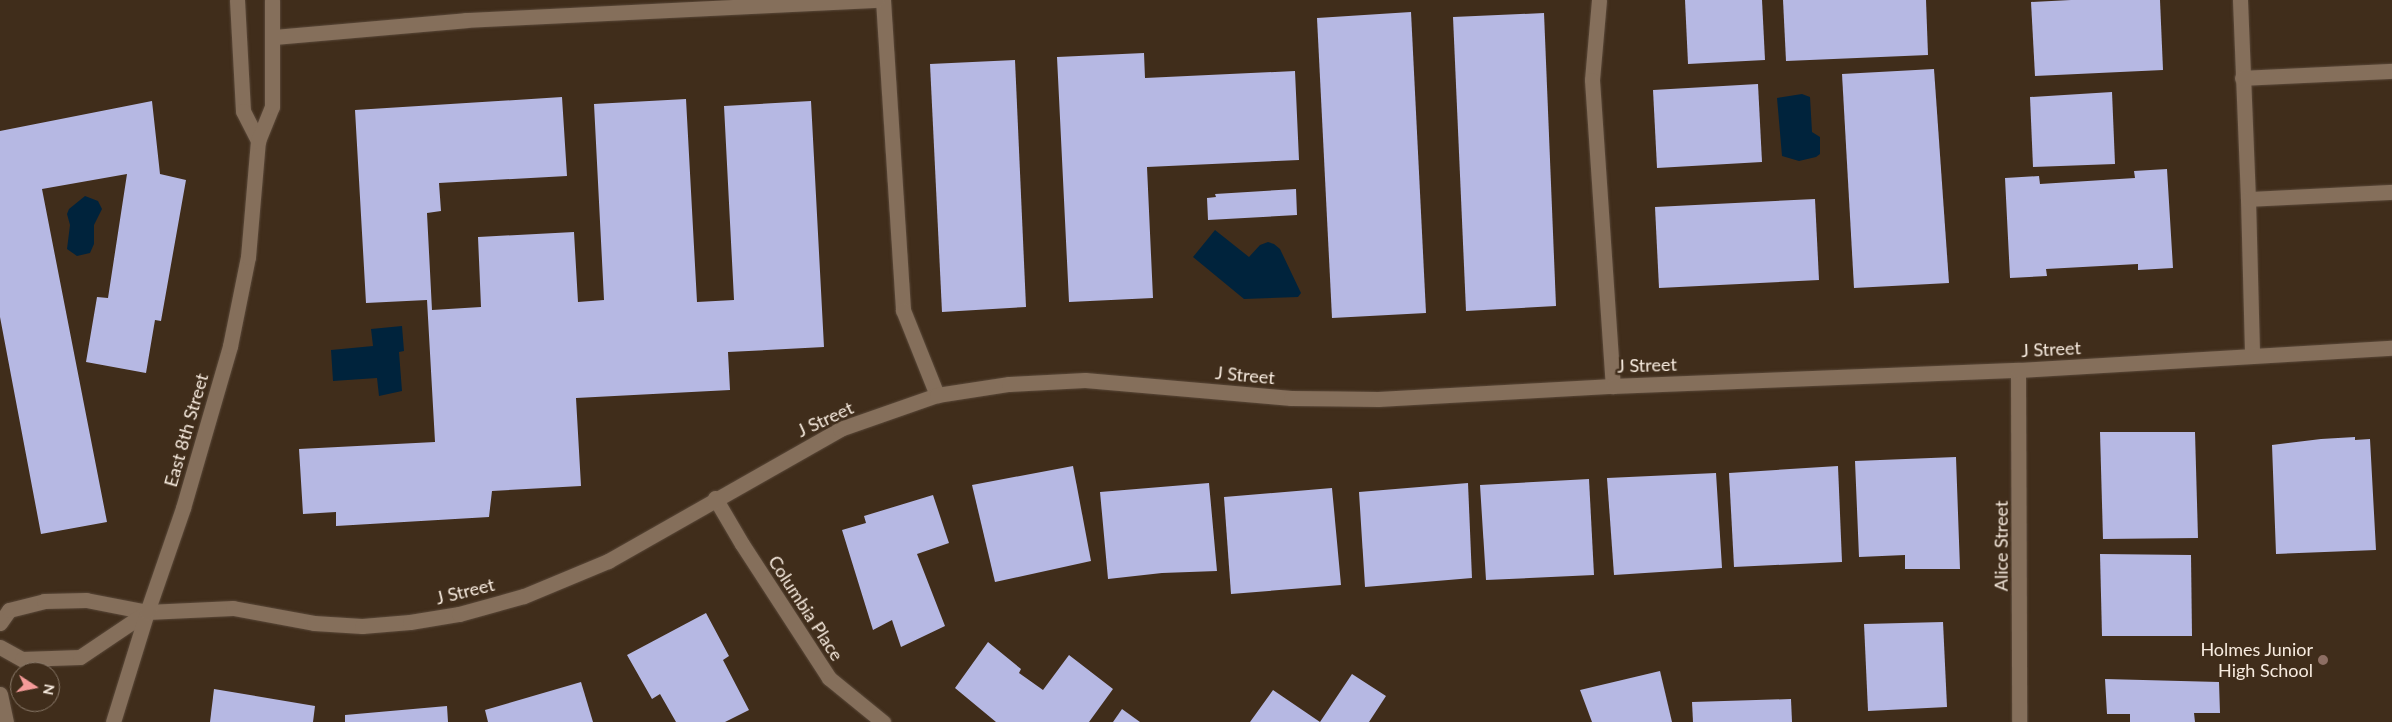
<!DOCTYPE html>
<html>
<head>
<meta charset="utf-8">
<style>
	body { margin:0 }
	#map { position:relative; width:2392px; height:722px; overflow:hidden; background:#402d1b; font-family:Lato,sans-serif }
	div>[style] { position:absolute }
	.water>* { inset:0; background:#00233c }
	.building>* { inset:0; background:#b6b8e3 }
	.roads { filter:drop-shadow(0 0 1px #594839) drop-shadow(0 0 1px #594839) }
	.minor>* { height:15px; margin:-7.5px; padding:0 7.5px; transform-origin:7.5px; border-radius:7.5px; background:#856f5b }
	.dots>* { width:14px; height:14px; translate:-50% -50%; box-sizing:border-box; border:2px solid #402d1b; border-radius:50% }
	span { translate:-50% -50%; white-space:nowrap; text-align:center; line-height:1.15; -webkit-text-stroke:5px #402d1b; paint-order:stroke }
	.street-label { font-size:18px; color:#f7ebdf }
	.poi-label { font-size:18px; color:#f7ebdf }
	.right { translate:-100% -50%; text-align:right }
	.north { position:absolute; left:10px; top:662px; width:50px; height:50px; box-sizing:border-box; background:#402d1b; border:1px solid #897969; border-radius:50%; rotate:101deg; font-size:14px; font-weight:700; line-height:20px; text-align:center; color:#f7ebdf }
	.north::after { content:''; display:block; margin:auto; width:18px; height:22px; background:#f59b99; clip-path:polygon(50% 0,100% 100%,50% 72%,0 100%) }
</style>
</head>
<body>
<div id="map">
	<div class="water">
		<i style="clip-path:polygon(1802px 94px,1810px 97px,1812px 132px,1820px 137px,1820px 154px,1816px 157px,1799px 161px,1782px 156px,1777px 98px)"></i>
		<i style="clip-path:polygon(85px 196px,98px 201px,102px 209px,94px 225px,94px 244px,90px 253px,77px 256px,67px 249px,70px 225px,67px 214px,69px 209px)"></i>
		<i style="clip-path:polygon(1215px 230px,1249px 257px,1260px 245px,1268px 242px,1274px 244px,1280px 249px,1301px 293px,1298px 297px,1244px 299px,1193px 257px)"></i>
		<i style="clip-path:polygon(402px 326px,404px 351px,399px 352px,402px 391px,379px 396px,377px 378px,333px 381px,331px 350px,373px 346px,371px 329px)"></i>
	</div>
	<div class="building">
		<i style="clip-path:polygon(1685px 0,1762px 0,1765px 60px,1688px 64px)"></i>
		<i style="clip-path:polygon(1783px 0,1926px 0,1928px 55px,1786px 61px)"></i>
		<i style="clip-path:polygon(2071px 0,2160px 0,2163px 70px,2035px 76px,2031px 2px)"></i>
		<i style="clip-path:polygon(1411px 12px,1426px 313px,1332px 318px,1317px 18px)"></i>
		<i style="clip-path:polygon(1544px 13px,1556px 306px,1466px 311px,1453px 17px)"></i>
		<i style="clip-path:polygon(1144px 53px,1145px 78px,1295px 71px,1299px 160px,1147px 167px,1153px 298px,1069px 302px,1057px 57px)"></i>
		<i style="clip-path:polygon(1015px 60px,1026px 307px,942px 312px,930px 64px)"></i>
		<i style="clip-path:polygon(1934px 69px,1949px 283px,1854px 288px,1842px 74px)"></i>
		<i style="clip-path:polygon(1758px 84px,1762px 162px,1657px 168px,1653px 90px)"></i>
		<i style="clip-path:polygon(2112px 92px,2115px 164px,2033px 167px,2030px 97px)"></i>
		<i style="clip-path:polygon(562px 97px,567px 176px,439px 183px,441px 211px,427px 213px,432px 310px,481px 307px,478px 237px,574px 232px,578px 302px,604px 300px,594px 104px,686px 99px,697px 302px,734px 300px,724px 106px,811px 101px,824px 347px,728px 352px,730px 390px,576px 398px,581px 486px,492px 491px,489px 517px,336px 526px,336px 512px,303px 514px,299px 449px,435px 442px,427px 300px,366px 303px,355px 110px)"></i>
		<i style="clip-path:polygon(152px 101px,160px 174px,186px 180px,161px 321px,155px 320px,146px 373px,86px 362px,97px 297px,108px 298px,127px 174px,42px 189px,107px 522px,41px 534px,0 317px,0 131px)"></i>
		<i style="clip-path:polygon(2167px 169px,2173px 268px,2138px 270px,2138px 264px,2046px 269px,2047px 276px,2010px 278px,2005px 178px,2039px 176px,2040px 184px,2135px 178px,2134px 171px)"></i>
		<i style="clip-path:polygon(1296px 189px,1297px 215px,1208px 220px,1207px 198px,1216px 197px,1215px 194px)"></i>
		<i style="clip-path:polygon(1815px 199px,1819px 280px,1659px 288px,1655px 207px)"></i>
		<i style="clip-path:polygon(2100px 432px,2195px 432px,2198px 538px,2103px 539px)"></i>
		<i style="clip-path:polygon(2355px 437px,2355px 440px,2370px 439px,2376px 550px,2276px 554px,2272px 445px,2321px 439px)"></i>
		<i style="clip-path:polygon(1956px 457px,1960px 569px,1905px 569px,1905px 555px,1859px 557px,1855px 461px)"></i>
		<i style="clip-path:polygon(1073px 466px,1091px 561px,995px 582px,972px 485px)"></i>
		<i style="clip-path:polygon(1838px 466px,1842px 562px,1734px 567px,1729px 473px)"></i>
		<i style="clip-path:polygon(1716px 473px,1722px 568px,1614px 575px,1607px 478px)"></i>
		<i style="clip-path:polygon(1589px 479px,1594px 575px,1486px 580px,1480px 485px)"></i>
		<i style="clip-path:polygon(1209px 483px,1217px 571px,1162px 573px,1108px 579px,1100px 492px)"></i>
		<i style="clip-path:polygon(1468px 483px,1472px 578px,1365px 587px,1359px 492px)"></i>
		<i style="clip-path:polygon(1332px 488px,1341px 585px,1231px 594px,1224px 497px)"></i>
		<i style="clip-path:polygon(933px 495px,949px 543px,917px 554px,945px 626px,901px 647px,892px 620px,873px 630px,842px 530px,866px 523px,864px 516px)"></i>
		<i style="clip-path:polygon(2100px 554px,2191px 555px,2192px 636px,2102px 636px)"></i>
		<i style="clip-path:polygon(706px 613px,729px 656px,723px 660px,749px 710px,725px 722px,676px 722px,660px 694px,652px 699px,627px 655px)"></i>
		<i style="clip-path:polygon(1943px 622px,1947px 707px,1868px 711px,1864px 624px)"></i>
		<i style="clip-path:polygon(988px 642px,1021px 669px,1019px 673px,1043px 690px,1069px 655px,1113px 689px,1089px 722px,996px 722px,955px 688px)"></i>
		<i style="clip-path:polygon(1660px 671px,1672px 722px,1592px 722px,1580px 690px)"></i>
		<i style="clip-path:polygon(1352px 674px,1386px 696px,1369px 722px,1250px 722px,1273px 690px,1320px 722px)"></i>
		<i style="clip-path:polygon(2105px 679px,2219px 682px,2220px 713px,2194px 713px,2195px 722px,2130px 722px,2130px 714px,2107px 714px)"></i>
		<i style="clip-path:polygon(581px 682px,593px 722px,488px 722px,485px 710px)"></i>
		<i style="clip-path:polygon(214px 689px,315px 706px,313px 722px,210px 722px)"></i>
		<i style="clip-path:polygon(1791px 699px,1792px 722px,1693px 722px,1692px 702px)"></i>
		<i style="clip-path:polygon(447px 706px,448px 722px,345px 722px,345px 715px)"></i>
		<i style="clip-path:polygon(1122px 709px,1140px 722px,1113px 722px)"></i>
	</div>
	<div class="roads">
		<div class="minor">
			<i style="left:237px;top:0;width:111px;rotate:86.9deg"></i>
			<i style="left:243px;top:111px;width:34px;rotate:63deg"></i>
			<i style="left:883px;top:0;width:311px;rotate:86.3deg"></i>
			<i style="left:903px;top:310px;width:92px;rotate:68.2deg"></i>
			<i style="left:1599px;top:0;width:80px;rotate:95deg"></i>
			<i style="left:1592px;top:80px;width:307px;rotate:86.1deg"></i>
			<i style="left:2240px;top:0;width:199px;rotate:87.7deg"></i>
			<i style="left:2248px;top:199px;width:157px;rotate:88.5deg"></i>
			<i style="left:273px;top:37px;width:194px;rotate:-5deg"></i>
			<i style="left:466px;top:20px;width:411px;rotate:-2.8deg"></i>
			<i style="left:2242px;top:78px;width:150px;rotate:-2.7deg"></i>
			<i style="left:2248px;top:199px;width:144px;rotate:-2.8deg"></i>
			<i style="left:2018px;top:370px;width:352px;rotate:89.8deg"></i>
			<i style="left:715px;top:498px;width:53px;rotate:59.6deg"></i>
			<i style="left:742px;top:544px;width:160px;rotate:57deg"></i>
			<i style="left:829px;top:678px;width:70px;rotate:39.2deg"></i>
			<i style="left:0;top:623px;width:16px;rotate:-55deg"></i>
			<i style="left:9px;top:610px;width:36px;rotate:-14deg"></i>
			<i style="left:44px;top:601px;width:42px;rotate:-1.4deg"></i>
			<i style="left:86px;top:600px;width:62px;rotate:11.1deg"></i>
			<i style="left:147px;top:612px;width:86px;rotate:-2.7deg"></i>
			<i style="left:233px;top:608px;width:82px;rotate:10.5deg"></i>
			<i style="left:314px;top:623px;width:48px;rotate:3.6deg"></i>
			<i style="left:362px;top:626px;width:48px;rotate:-4.8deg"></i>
			<i style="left:410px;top:622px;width:50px;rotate:-9.3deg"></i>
			<i style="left:459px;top:614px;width:67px;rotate:-15.5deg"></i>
			<i style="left:524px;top:596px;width:91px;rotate:-22.6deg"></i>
			<i style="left:608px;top:561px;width:267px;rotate:-29.6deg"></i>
			<i style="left:840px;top:429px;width:103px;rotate:-19.3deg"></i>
			<i style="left:937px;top:395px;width:73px;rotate:-8.7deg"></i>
			<i style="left:1009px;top:384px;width:76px;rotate:-3deg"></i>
			<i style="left:1085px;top:380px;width:207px;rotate:5deg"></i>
			<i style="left:1291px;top:398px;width:87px;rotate:0.7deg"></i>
			<i style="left:1378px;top:399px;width:235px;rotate:-3.2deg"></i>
			<i style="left:1613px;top:386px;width:405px;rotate:-2.3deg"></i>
			<i style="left:2018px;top:370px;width:375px;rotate:-3.4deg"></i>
			<i style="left:0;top:647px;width:25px;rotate:29deg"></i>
			<i style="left:22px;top:659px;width:58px;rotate:-2deg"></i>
			<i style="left:80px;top:657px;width:81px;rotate:-33.9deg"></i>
			<i style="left:0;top:694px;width:29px;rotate:78deg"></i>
			<i style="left:113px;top:722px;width:115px;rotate:-72.8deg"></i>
			<i style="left:147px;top:612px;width:110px;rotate:-70.9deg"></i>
			<i style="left:183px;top:508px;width:169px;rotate:-73.8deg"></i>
			<i style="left:230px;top:346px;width:91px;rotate:-78.6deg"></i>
			<i style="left:248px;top:257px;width:116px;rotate:-85.1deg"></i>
			<i style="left:258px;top:141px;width:37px;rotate:-68deg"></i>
			<i style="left:272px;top:107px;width:107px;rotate:-90deg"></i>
		</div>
	</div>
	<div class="dots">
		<i style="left:2323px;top:660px;background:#8d6e63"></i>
	</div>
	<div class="street-label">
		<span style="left:2051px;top:349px;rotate:-3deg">J Street</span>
		<span style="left:1647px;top:365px;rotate:-2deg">J Street</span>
		<span style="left:1245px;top:375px;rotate:5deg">J Street</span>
		<span style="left:825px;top:419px;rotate:-25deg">J Street</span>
		<span style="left:186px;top:430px;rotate:-74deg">East 8th Street</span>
		<span style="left:2001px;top:546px;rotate:-90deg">Alice Street</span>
		<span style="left:465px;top:591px;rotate:-14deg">J Street</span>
		<span style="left:806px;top:608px;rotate:57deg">Columbia Place</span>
	</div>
	<div class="poi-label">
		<span class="right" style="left:2313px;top:660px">Holmes Junior<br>High School</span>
	</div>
	<div class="north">N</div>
</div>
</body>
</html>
